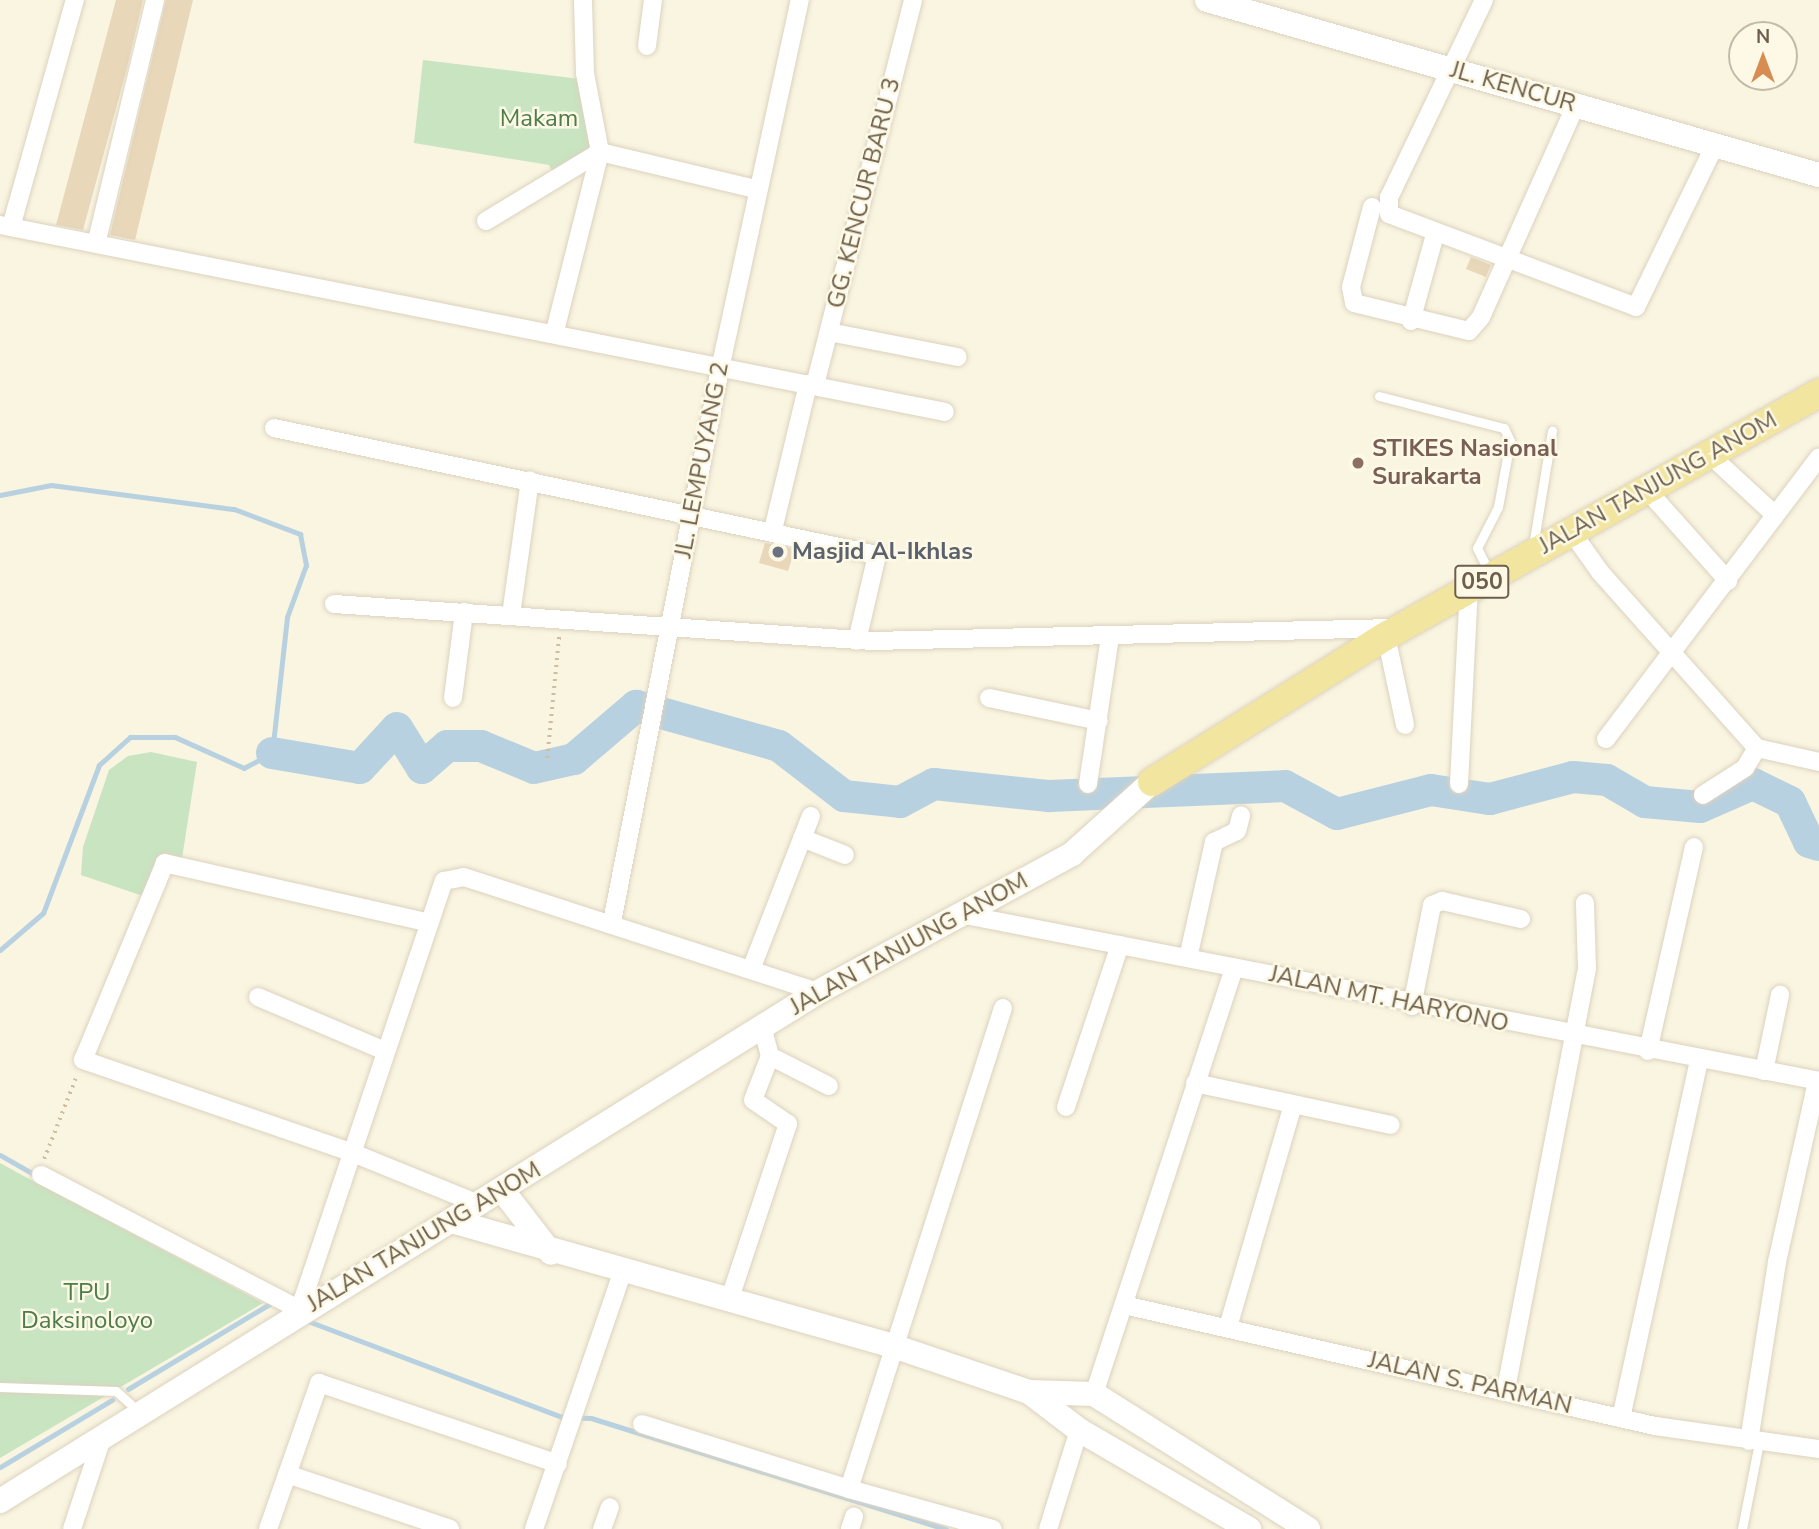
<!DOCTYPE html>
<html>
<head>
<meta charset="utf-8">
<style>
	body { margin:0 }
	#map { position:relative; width:1819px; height:1529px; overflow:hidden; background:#f9f5e1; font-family:"Nunito Sans",sans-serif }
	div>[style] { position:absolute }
	.green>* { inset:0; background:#c8e4c1 }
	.stream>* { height:5px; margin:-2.5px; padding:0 2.5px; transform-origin:2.5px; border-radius:2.5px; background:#b8d1e0 }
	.river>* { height:32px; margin:-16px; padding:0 16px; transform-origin:16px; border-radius:16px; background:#b8d1e0 }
	.building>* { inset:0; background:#e8d7b9 }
	.path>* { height:3.5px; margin-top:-1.75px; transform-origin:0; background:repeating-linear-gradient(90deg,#cfbd9f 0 2px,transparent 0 7px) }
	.roads { filter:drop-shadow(0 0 2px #dcd2be) drop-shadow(0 0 2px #dcd2be) }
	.lane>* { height:9px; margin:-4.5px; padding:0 4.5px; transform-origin:4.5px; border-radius:4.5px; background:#fff }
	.street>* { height:18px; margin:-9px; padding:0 9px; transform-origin:9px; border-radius:9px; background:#fff }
	.secondary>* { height:24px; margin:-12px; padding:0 12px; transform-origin:12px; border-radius:12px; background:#fff }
	.primary>* { height:28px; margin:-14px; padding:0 14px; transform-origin:14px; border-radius:14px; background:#f2e59f }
	.dots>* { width:19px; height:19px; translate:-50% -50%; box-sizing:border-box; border:4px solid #fdf9e6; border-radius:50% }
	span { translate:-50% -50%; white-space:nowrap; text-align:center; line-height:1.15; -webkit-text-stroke:5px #fdf9e6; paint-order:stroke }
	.shield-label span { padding:2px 5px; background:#fdf9e6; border:2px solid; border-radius:5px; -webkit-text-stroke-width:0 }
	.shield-label { font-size:23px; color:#6d5f4b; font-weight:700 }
	.street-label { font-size:24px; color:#6d5f4b }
	.park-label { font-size:24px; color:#4e7d4a }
	.education-label { font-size:24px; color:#785e54; font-weight:700 }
	.left { translate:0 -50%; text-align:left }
	.worship-label { font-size:24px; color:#5b616d; font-weight:700 }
	.north { position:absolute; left:1728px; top:21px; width:70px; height:70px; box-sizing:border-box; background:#fdf9e6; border:2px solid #c3bba8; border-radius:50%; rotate:0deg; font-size:19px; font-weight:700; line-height:28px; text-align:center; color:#6d5f4b }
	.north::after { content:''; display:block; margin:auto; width:24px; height:32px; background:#d78d51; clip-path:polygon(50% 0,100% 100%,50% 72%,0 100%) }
</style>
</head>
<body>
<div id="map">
	<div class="green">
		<i style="clip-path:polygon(423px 60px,580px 79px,593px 149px,552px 171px,549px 165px,414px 143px)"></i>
		<i style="clip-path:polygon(151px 752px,197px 762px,182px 858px,143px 896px,81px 875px,83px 847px,109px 770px,128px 756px)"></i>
		<i style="clip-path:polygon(0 1163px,20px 1174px,263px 1303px,0 1458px)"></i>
	</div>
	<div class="stream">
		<i style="left:0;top:495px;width:52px;rotate:-11.1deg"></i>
		<i style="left:51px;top:485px;width:185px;rotate:7.5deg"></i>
		<i style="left:234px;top:509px;width:71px;rotate:20.7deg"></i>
		<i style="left:300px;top:534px;width:32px;rotate:79deg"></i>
		<i style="left:306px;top:565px;width:55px;rotate:110.1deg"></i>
		<i style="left:287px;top:617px;width:137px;rotate:96.3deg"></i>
		<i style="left:272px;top:753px;width:32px;rotate:152deg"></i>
		<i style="left:244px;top:768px;width:76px;rotate:-155.8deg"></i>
		<i style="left:175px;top:737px;width:45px;rotate:180deg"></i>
		<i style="left:130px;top:737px;width:42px;rotate:137.9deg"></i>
		<i style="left:99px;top:765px;width:158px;rotate:110.7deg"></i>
		<i style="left:43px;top:913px;width:57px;rotate:139.3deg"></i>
		<i style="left:0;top:1155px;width:43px;rotate:29.6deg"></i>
		<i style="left:305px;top:1320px;width:275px;rotate:20.7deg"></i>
		<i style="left:562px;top:1417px;width:29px;rotate:2deg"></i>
		<i style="left:591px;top:1418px;width:372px;rotate:17.4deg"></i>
		<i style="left:128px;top:1389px;width:167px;rotate:-31deg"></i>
		<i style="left:0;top:1467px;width:131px;rotate:-30.9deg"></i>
	</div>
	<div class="river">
		<i style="left:272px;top:753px;width:89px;rotate:9.7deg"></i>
		<i style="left:360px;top:768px;width:54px;rotate:-47.2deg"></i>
		<i style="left:397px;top:728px;width:47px;rotate:58deg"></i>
		<i style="left:422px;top:768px;width:33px;rotate:-41deg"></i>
		<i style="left:447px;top:746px;width:34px"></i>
		<i style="left:481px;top:746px;width:57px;rotate:22.5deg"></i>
		<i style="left:534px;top:768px;width:41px;rotate:-12.7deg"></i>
		<i style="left:574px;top:759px;width:82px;rotate:-40.5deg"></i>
		<i style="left:636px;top:706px;width:148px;rotate:15.6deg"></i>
		<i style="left:779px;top:746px;width:82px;rotate:37.6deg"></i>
		<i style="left:844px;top:796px;width:56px;rotate:6.1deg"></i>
		<i style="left:900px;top:802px;width:38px;rotate:-28deg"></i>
		<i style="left:934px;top:784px;width:116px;rotate:6deg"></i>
		<i style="left:1049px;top:796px;width:236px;rotate:-2.4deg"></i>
		<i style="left:1285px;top:786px;width:59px;rotate:28.3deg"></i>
		<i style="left:1337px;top:814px;width:97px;rotate:-14.3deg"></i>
		<i style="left:1431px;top:790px;width:60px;rotate:8.7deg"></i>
		<i style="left:1490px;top:799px;width:86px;rotate:-14.8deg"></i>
		<i style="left:1573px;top:777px;width:34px;rotate:5deg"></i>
		<i style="left:1607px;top:780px;width:44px;rotate:30.1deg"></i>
		<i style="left:1645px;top:802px;width:55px;rotate:5.2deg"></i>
		<i style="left:1700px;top:807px;width:58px;rotate:-23.5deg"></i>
		<i style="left:1753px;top:784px;width:41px;rotate:25.9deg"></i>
		<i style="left:1790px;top:802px;width:44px;rotate:64.6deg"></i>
		<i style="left:1809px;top:842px;width:10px;rotate:17deg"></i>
	</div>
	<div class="building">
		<i style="clip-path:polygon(116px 0,143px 0,127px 68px,83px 230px,56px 225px)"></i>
		<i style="clip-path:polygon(166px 0,193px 0,135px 240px,110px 235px)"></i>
		<i style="clip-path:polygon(1471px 257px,1491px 265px,1486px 277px,1466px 269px)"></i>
		<i style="clip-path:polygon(765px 543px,795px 549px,788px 571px,759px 563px)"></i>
	</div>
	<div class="path">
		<i style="left:547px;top:758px;width:124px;rotate:-84.4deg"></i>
		<i style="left:44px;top:1159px;width:90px;rotate:-68.6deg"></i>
	</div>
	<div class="roads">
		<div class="lane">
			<i style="left:1379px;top:396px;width:129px;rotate:14.4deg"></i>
			<i style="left:1504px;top:428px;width:14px;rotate:65deg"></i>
			<i style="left:1510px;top:441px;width:67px;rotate:100.3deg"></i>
			<i style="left:1498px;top:507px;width:46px;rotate:117.1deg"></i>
			<i style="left:1477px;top:548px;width:30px;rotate:63deg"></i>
			<i style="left:1533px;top:546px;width:117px;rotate:-80.6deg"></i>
			<i style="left:0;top:1387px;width:116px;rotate:2deg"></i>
			<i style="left:116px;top:1391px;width:30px;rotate:42deg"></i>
			<i style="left:1742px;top:1529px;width:89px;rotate:-78.9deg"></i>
		</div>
		<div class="street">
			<i style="left:1484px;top:0;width:219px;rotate:115.7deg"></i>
			<i style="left:1389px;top:197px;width:17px;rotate:90deg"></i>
			<i style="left:1389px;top:214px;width:264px;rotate:20.6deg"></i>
			<i style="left:1636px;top:307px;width:180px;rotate:-64deg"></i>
			<i style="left:647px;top:46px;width:46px;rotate:-82.6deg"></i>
			<i style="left:600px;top:152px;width:163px;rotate:13.4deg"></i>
			<i style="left:1372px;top:207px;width:83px;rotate:104.7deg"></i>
			<i style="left:1351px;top:287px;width:16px;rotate:79deg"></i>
			<i style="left:1354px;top:303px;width:118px;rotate:13.7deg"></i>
			<i style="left:1469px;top:331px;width:18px;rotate:-49deg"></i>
			<i style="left:1481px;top:317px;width:232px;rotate:-65.9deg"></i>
			<i style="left:486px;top:221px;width:133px;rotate:-31.2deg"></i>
			<i style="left:0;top:225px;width:963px;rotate:11.19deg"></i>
			<i style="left:11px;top:227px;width:236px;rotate:-74.3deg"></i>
			<i style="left:98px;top:236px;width:243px;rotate:-76.4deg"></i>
			<i style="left:1411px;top:321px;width:86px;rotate:-74.5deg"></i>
			<i style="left:555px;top:331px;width:185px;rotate:-75.9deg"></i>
			<i style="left:600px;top:152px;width:80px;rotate:-100.8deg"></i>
			<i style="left:585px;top:73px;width:73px;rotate:-91.6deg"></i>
			<i style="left:829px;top:332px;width:131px;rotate:11deg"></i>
			<i style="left:815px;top:385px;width:397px;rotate:-75.7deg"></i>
			<i style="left:274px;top:428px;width:616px;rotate:11.89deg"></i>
			<i style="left:877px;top:555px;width:88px;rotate:103.1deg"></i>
			<i style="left:1709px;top:454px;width:90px;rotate:42.7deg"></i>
			<i style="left:1647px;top:490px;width:122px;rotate:48.3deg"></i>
			<i style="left:773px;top:530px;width:150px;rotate:-76.5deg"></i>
			<i style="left:1571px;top:531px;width:50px;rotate:54.7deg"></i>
			<i style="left:1600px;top:572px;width:236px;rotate:48.3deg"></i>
			<i style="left:1757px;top:748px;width:23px;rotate:121deg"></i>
			<i style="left:1745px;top:768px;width:50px;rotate:147.3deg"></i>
			<i style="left:334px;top:604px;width:540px;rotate:3.93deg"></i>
			<i style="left:873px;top:641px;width:521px;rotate:-1.43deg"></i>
			<i style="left:511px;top:615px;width:136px;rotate:-82deg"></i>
			<i style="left:1386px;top:636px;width:91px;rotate:77.9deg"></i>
			<i style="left:453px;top:698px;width:87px;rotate:-82.7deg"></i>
			<i style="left:989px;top:698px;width:112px;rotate:11.8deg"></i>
			<i style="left:1606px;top:739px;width:353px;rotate:-52.9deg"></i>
			<i style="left:1757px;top:748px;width:64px;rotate:12.7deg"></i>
			<i style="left:1088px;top:784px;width:149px;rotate:-81.5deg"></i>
			<i style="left:1459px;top:784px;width:195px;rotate:-87.1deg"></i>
			<i style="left:802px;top:838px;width:46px;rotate:21.6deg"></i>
			<i style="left:960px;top:914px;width:875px;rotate:11deg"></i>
			<i style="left:426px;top:922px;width:268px;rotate:-167.3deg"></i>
			<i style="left:165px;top:863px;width:213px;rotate:112.6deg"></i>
			<i style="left:83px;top:1060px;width:286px;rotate:19deg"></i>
			<i style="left:353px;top:1153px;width:138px;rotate:22.1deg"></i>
			<i style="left:612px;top:922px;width:563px;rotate:-78.95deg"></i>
			<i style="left:720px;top:369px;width:378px;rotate:-77.8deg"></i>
			<i style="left:1188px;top:958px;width:119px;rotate:-77.4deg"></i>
			<i style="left:1214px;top:842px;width:25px;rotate:-26deg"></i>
			<i style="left:1237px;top:831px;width:16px;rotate:-75deg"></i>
			<i style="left:752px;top:967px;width:162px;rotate:-68.7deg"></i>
			<i style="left:258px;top:997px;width:138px;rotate:23deg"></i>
			<i style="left:1412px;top:1006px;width:103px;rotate:-78.8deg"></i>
			<i style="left:1432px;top:905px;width:11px;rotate:-22deg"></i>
			<i style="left:1442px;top:901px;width:81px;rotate:12.8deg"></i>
			<i style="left:1648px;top:1051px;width:209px;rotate:-77.3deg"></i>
			<i style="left:770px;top:1056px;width:66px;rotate:27deg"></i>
			<i style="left:1764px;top:1071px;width:78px;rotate:-78.1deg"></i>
			<i style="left:1195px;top:1083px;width:200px;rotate:12.1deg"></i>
			<i style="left:1066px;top:1107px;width:171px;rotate:-71.6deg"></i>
			<i style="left:41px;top:1175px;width:292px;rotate:27.5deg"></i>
			<i style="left:729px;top:1301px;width:187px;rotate:-71.6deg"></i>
			<i style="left:788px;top:1124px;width:42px;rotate:-145.6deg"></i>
			<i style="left:753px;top:1100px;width:47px;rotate:-68.9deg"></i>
			<i style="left:770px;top:1056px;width:31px;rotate:-105deg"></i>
			<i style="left:1124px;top:1305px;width:545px;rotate:12.84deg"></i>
			<i style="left:1655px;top:1426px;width:166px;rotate:8deg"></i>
			<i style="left:298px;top:1314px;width:457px;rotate:-71.4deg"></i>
			<i style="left:444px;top:881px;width:20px;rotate:-11deg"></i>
			<i style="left:464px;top:877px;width:372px;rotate:18deg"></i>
			<i style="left:1228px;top:1327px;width:231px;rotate:-73.7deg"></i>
			<i style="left:1506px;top:1389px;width:429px;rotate:-79.1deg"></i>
			<i style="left:1587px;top:968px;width:65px;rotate:-91.8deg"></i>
			<i style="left:1094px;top:1394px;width:449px;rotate:-71.8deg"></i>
			<i style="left:1621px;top:1418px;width:366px;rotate:-77.7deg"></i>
			<i style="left:642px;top:1424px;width:217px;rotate:17.4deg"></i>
			<i style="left:849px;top:1489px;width:505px;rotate:-72.25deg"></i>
			<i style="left:1749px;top:1441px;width:181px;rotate:-81.1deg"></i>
			<i style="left:1777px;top:1262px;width:185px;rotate:-77.5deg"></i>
			<i style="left:287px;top:1474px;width:172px;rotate:18.6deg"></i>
			<i style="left:849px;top:1489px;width:149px;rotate:15.5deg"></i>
			<i style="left:72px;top:1529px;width:99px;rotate:-71.7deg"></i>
			<i style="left:268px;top:1529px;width:155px;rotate:-70.7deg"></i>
			<i style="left:319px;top:1383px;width:252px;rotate:18.7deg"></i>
			<i style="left:534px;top:1529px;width:271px;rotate:-71deg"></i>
			<i style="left:602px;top:1529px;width:23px;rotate:-70deg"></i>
			<i style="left:850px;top:1529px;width:13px;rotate:-72deg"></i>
			<i style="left:1048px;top:1529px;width:104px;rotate:-72.6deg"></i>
		</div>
		<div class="secondary">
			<i style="left:1207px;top:0;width:637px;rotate:15.96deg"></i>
			<i style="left:503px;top:1191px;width:78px;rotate:52.3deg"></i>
			<i style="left:455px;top:1222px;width:455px;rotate:15.8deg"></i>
			<i style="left:893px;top:1346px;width:144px;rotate:18.7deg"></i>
			<i style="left:1029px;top:1392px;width:65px;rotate:1.8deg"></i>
			<i style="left:1094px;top:1394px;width:253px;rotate:32.2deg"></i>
			<i style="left:1029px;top:1392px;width:63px;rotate:37.2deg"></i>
			<i style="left:1079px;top:1430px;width:197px;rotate:30.2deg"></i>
			<i style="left:0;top:1501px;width:963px;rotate:-31.89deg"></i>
			<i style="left:818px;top:992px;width:289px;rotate:-28.5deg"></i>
			<i style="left:1072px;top:854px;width:108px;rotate:-42deg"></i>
		</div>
		<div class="primary">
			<i style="left:1152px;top:782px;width:276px;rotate:-32deg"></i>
			<i style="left:1386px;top:636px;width:497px;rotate:-29.3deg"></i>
		</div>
	</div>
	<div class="dots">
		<i style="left:1358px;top:463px;background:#8d6e63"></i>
		<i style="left:778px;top:552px;background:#6b7280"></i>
	</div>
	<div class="shield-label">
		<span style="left:1482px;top:582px">050</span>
	</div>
	<div class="street-label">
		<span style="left:1513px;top:87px;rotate:16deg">JL. KENCUR</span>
		<span style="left:864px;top:193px;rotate:-76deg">GG. KENCUR BARU 3</span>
		<span style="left:702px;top:460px;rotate:-79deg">JL. LEMPUYANG 2</span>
		<span style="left:1658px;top:483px;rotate:-29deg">JALAN TANJUNG ANOM</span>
		<span style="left:909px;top:944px;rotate:-29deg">JALAN TANJUNG ANOM</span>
		<span style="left:1389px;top:999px;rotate:12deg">JALAN MT. HARYONO</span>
		<span style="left:424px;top:1237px;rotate:-31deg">JALAN TANJUNG ANOM</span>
		<span style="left:1470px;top:1383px;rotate:13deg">JALAN S. PARMAN</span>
	</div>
	<div class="park-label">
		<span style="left:539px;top:119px">Makam</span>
		<span style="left:87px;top:1307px">TPU<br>Daksinoloyo</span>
	</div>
	<div class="education-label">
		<span class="left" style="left:1372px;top:463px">STIKES Nasional<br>Surakarta</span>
	</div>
	<div class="worship-label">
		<span class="left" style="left:792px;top:552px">Masjid Al-Ikhlas</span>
	</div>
	<div class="north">N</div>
</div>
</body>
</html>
